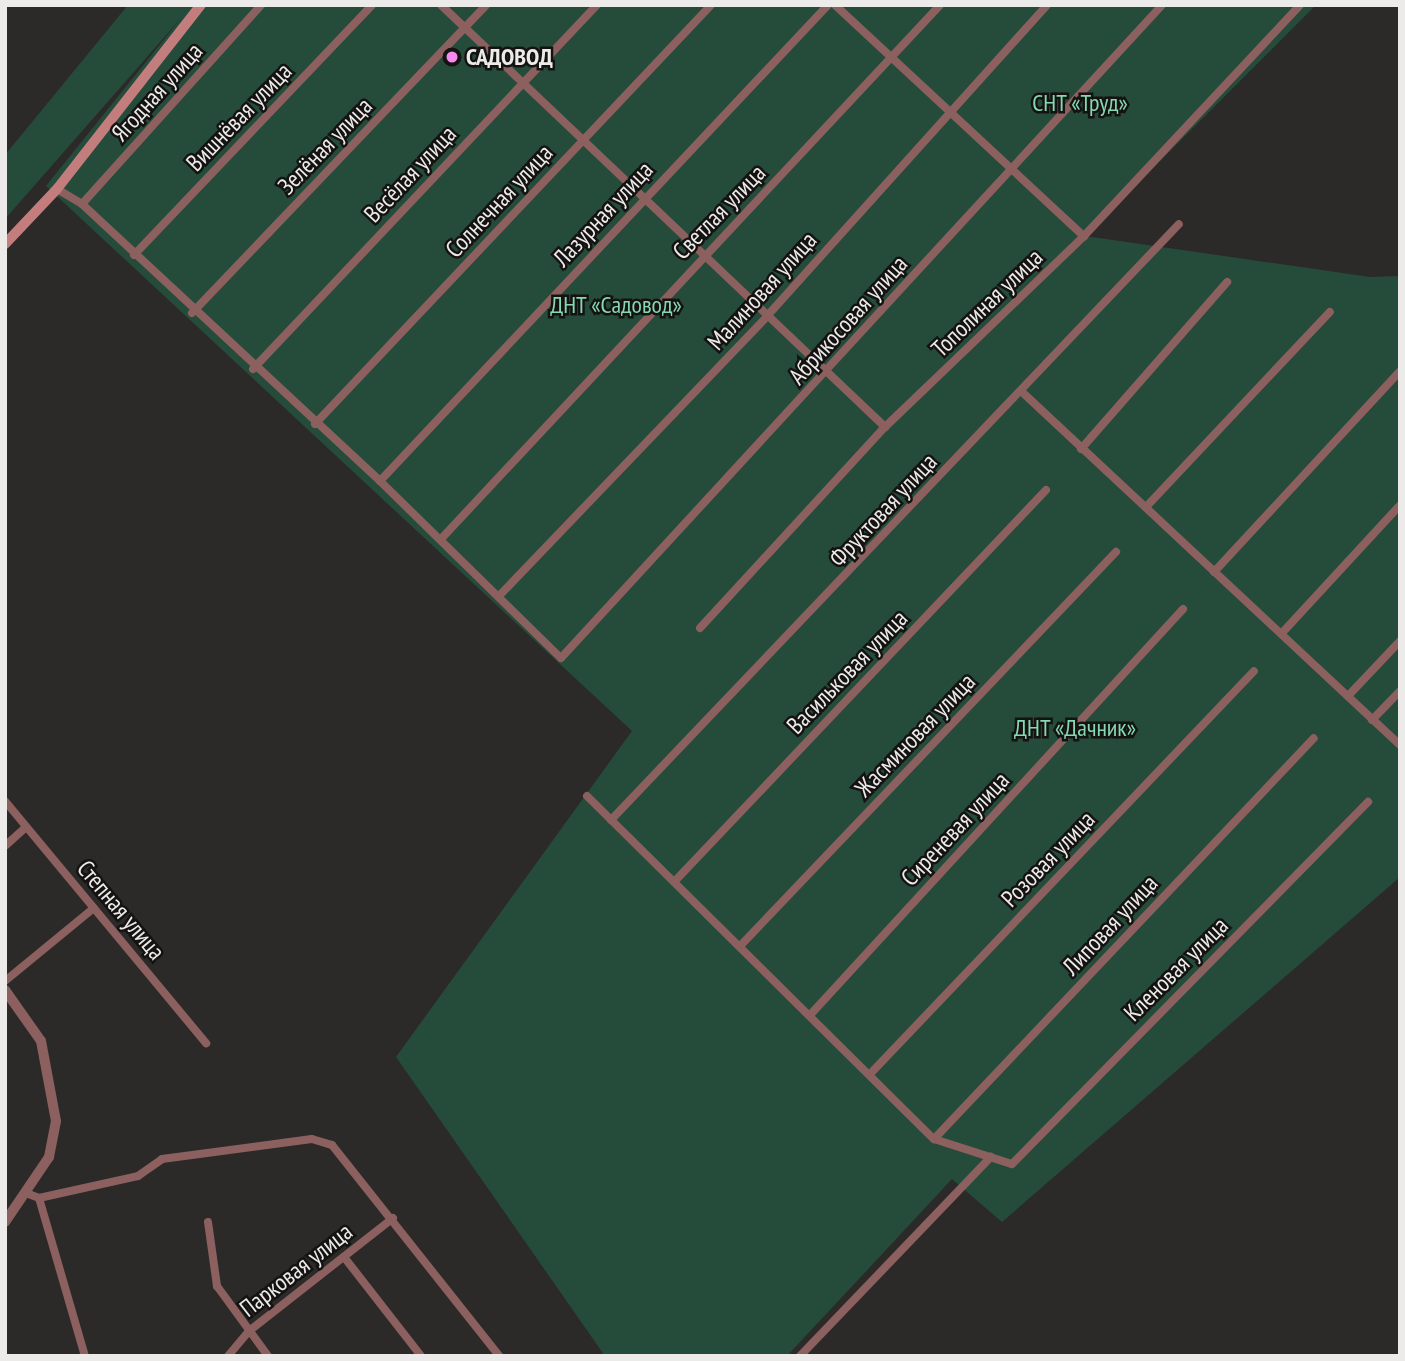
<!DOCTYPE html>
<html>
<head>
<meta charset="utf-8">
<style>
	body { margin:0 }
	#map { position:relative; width:1405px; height:1361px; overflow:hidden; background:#2c2a28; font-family:"PT Sans Narrow",sans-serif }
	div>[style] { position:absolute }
	.green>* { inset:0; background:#254c3a }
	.minor>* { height:8px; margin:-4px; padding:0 4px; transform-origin:4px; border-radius:4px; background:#8c605f }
	.tertiary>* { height:10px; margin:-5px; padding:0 5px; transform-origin:5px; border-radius:5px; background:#8c605f }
	.secondary>* { height:10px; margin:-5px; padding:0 5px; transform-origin:5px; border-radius:5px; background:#c27d7c }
	.dots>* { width:19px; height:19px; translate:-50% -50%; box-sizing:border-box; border:4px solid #141312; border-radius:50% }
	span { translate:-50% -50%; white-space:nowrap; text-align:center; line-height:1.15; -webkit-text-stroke:5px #141312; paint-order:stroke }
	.poi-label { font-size:24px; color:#ecebe9; font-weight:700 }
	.left { translate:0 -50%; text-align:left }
	.street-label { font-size:24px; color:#ecebe9 }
	.park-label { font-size:24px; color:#85d8b1 }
	.frame { position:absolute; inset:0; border:7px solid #ecebe9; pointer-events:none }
</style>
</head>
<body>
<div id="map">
	<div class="green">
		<i style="clip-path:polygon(128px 5px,1316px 5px,1085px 236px,1370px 277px,1400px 276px,1400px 877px,1002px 1222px,952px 1179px,787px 1356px,605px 1356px,396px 1057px,632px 731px,46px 186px,182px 17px,5px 219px,5px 155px)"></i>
	</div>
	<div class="minor">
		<i style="left:441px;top:5px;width:613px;rotate:43.54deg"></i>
		<i style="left:835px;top:5px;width:340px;rotate:42.9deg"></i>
		<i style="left:57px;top:189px;width:29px;rotate:31deg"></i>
		<i style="left:82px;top:204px;width:407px;rotate:42.9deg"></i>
		<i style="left:380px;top:481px;width:253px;rotate:44.4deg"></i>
		<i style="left:561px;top:658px;width:887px;rotate:-47.37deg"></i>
		<i style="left:82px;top:204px;width:268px;rotate:-48deg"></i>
		<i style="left:134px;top:255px;width:345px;rotate:-46.4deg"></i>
		<i style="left:192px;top:313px;width:426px;rotate:-46.3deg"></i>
		<i style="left:253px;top:369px;width:501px;rotate:-46.62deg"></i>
		<i style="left:1021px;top:391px;width:519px;rotate:43.05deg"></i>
		<i style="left:315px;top:424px;width:577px;rotate:-46.62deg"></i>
		<i style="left:1081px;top:449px;width:222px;rotate:-48.8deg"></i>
		<i style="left:380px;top:481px;width:654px;rotate:-46.74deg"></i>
		<i style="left:1146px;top:507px;width:268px;rotate:-46.7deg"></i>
		<i style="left:441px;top:539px;width:731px;rotate:-46.94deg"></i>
		<i style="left:1214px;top:572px;width:274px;rotate:-47.2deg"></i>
		<i style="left:499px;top:596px;width:389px;rotate:-46.2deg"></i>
		<i style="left:768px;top:315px;width:417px;rotate:-48deg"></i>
		<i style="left:700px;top:628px;width:273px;rotate:-47.4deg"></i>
		<i style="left:885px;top:427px;width:276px;rotate:-43.8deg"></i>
		<i style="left:1084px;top:236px;width:316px;rotate:-46.9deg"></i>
		<i style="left:1282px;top:633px;width:174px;rotate:-47.3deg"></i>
		<i style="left:1348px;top:696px;width:76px;rotate:-46.6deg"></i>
		<i style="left:1372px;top:720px;width:40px;rotate:-46deg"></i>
		<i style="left:587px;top:796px;width:488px;rotate:44.7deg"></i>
		<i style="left:934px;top:1139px;width:82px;rotate:17.8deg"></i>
		<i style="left:1012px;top:1164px;width:508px;rotate:-45.48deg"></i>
		<i style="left:5px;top:801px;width:315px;rotate:50.3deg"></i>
		<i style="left:611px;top:820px;width:823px;rotate:-46.38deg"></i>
		<i style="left:5px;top:846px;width:28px;rotate:-42deg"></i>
		<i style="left:675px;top:881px;width:539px;rotate:-46.5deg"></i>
		<i style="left:742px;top:944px;width:542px;rotate:-46.35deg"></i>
		<i style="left:5px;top:981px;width:115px;rotate:-39.4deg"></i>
		<i style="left:811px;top:1014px;width:550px;rotate:-47.43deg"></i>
		<i style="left:871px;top:1073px;width:555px;rotate:-46.39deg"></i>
		<i style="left:934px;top:1139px;width:552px;rotate:-46.54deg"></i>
		<i style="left:26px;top:1193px;width:14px;rotate:21deg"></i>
		<i style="left:39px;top:1198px;width:101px;rotate:-12.5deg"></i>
		<i style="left:138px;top:1176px;width:29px;rotate:-35deg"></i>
		<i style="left:162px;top:1159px;width:151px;rotate:-7.6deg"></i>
		<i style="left:312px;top:1139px;width:21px;rotate:17deg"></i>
		<i style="left:332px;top:1145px;width:269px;rotate:51.6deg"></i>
		<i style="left:39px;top:1198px;width:165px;rotate:73.8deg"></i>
		<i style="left:208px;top:1222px;width:65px;rotate:82deg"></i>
		<i style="left:217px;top:1286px;width:87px;rotate:53.9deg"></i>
		<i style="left:344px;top:1257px;width:125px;rotate:52.1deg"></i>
		<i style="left:228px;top:1356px;width:33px;rotate:-50deg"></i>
		<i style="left:249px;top:1331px;width:183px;rotate:-38.1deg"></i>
		<i style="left:800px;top:1356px;width:276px;rotate:-46.2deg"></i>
	</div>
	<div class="tertiary">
		<i style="left:5px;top:990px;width:62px;rotate:54.8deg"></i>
		<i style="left:41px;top:1041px;width:81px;rotate:79.4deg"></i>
		<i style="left:56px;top:1121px;width:37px;rotate:101deg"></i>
		<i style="left:49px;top:1157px;width:78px;rotate:124.1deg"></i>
	</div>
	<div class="secondary">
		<i style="left:5px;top:244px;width:76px;rotate:-46.6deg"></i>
		<i style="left:57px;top:189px;width:234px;rotate:-52deg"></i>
	</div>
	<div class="dots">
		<i style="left:452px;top:57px;background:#f589ee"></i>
	</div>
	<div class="poi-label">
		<span class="left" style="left:466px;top:57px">САДОВОД</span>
	</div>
	<div class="street-label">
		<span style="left:157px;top:92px;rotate:-48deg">Ягодная улица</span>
		<span style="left:239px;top:117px;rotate:-46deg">Вишнёвая улица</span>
		<span style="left:325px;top:146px;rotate:-46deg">Зелёная улица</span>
		<span style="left:410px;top:174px;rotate:-47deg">Весёлая улица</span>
		<span style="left:499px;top:201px;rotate:-47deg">Солнечная улица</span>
		<span style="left:719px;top:212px;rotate:-46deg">Светлая улица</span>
		<span style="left:603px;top:214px;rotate:-47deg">Лазурная улица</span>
		<span style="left:762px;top:291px;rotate:-48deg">Малиновая улица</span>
		<span style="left:987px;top:303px;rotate:-44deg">Тополиная улица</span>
		<span style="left:848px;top:320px;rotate:-48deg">Абрикосовая улица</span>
		<span style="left:883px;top:510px;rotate:-47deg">Фруктовая улица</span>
		<span style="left:847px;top:672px;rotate:-46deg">Васильковая улица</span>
		<span style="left:915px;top:735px;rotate:-46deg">Жасминовая улица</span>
		<span style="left:955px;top:829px;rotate:-47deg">Сиреневая улица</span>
		<span style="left:1048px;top:859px;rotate:-46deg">Розовая улица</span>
		<span style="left:121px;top:910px;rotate:50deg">Степная улица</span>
		<span style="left:1110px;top:925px;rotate:-47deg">Липовая улица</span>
		<span style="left:1176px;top:969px;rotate:-45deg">Кленовая улица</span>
		<span style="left:296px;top:1270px;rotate:-38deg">Парковая улица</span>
	</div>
	<div class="park-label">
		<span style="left:1080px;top:103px">СНТ «Труд»</span>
		<span style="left:616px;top:305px">ДНТ «Садовод»</span>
		<span style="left:1075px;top:728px">ДНТ «Дачник»</span>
	</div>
	<div class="frame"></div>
</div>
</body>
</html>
